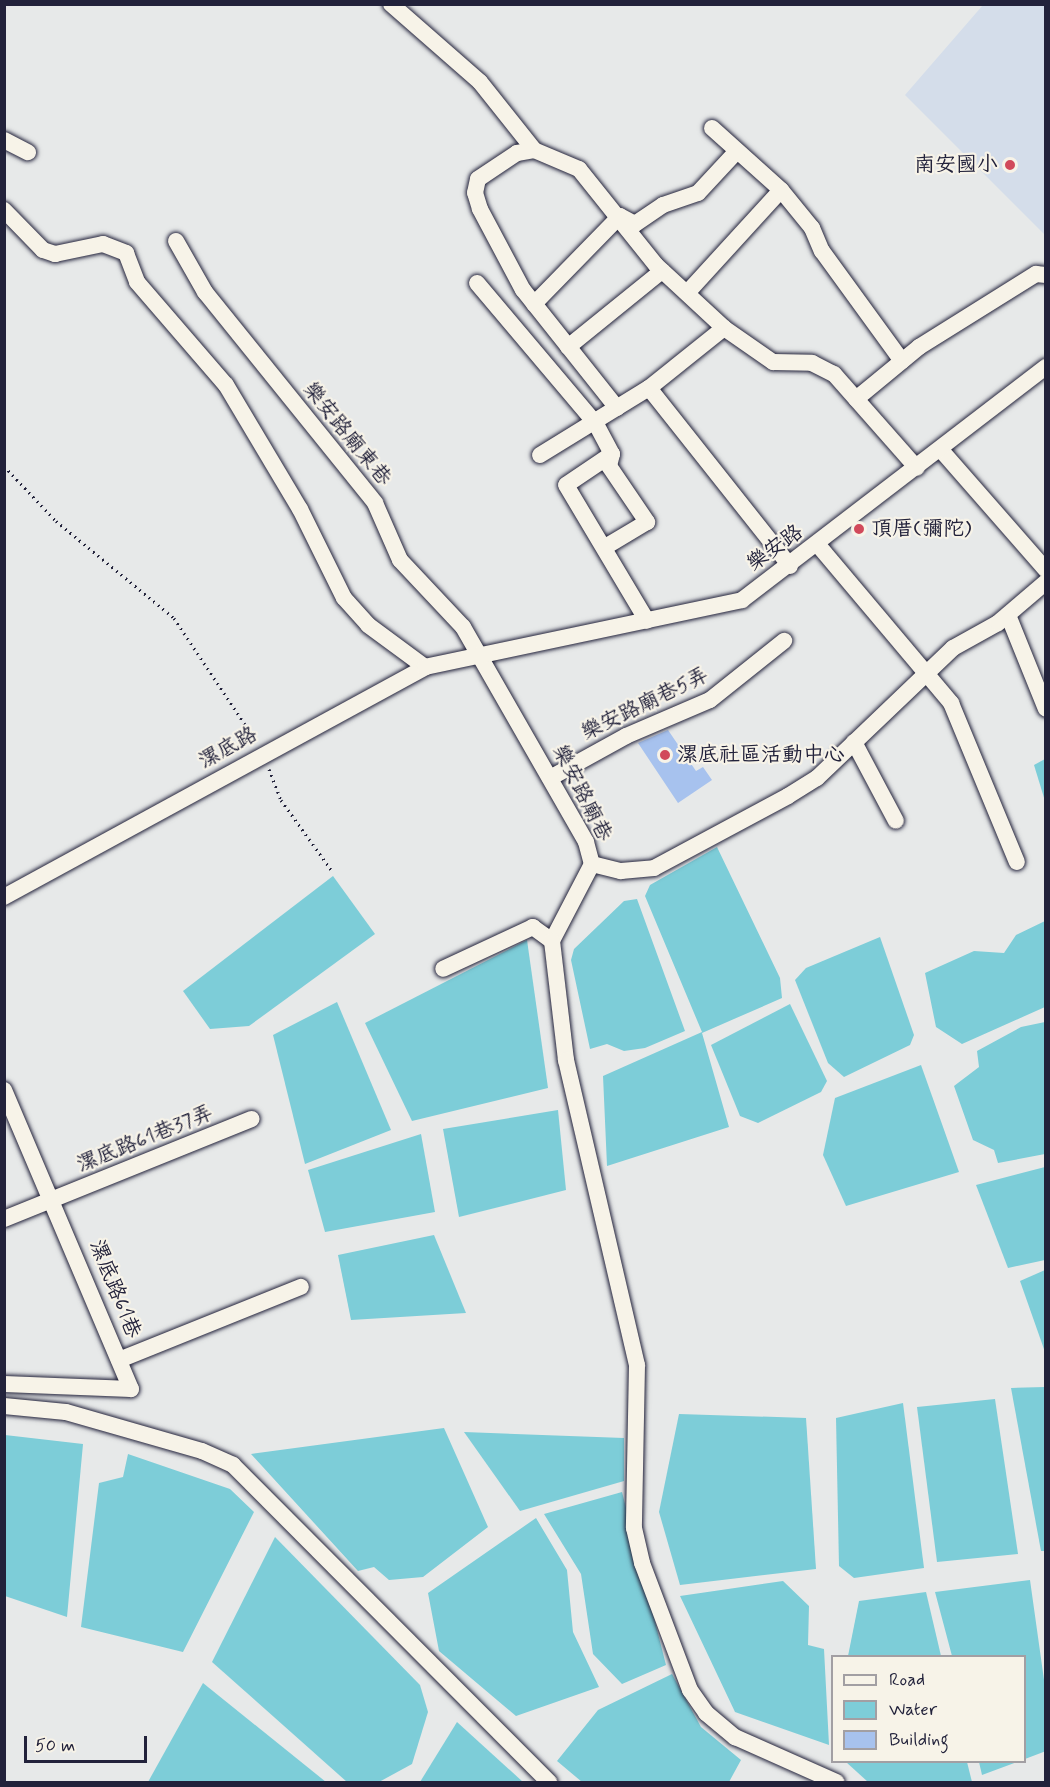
<!DOCTYPE html>
<html>
<head>
<meta charset="utf-8">
<style>
	body { margin:0 }
	#map { position:relative; width:1050px; height:1787px; overflow:hidden; background:#e7e9e9; font-family:Mynerve,"LXGW WenKai TC",sans-serif }
	div>[style] { position:absolute }
	.built>* { inset:0; background:#d4ddea }
	.water>* { inset:0; background:#7dcdd8 }
	.building>* { inset:0; background:#a7c2ee }
	.path>* { height:3px; margin-top:-1.5px; transform-origin:0; background:repeating-linear-gradient(90deg,#22223b 0 1.5px,transparent 0 6px) }
	.roads { filter:drop-shadow(0 0 2px #22223b) drop-shadow(0 0 2px #22223b) }
	.minor>* { height:16px; margin:-8px; padding:0 8px; transform-origin:8px; border-radius:8px; background:#f7f3e8 }
	.dots>* { width:16px; height:16px; translate:-50% -50%; box-sizing:border-box; border:3px solid #f7f3e8; border-radius:50% }
	span { translate:-50% -50%; white-space:nowrap; text-align:center; line-height:1.15; -webkit-text-stroke:4.5px #f7f3e8; paint-order:stroke }
	.poi-label { font-size:21px; color:#22223b }
	.right { translate:-100% -50%; text-align:right }
	.left { translate:0 -50%; text-align:left }
	.street-label { font-size:21px; color:#22223b }
	.frame { position:absolute; inset:0; border:6px solid #22223b; pointer-events:none }
	.legend { position:absolute; left:831px; top:1655px; width:195px; height:108px; box-sizing:border-box; background:#f7f3e8; border:2px solid #a29fa3; margin:0; padding:8px 10px; list-style:none; font-size:18px; color:#22223b }
	.legend li { display:flex; align-items:center; gap:12px; height:30px }
	.legend b { width:30px; border:2px solid #a29fa3 }
	.scale { position:absolute; left:24px; top:1736px; width:123px; height:27px; box-sizing:border-box; border:3px solid #22223b; border-top:0; padding-left:8px; font-size:18px; line-height:21px; white-space:nowrap; color:#22223b; -webkit-text-stroke:4px #f7f3e8; paint-order:stroke }
</style>
</head>
<body>
<div id="map">
	<div class="built">
		<i style="clip-path:polygon(983px 5px,1045px 5px,1045px 235px,905px 95px)"></i>
	</div>
	<div class="water">
		<i style="clip-path:polygon(1045px 759px,1045px 801px,1034px 765px)"></i>
		<i style="clip-path:polygon(717px 847px,780px 978px,782px 998px,702px 1033px,729px 1127px,607px 1166px,603px 1076px,702px 1032px,645px 896px,650px 885px)"></i>
		<i style="clip-path:polygon(333px 876px,375px 934px,249px 1026px,210px 1029px,183px 991px)"></i>
		<i style="clip-path:polygon(637px 899px,685px 1031px,645px 1048px,624px 1051px,607px 1044px,590px 1049px,571px 960px,574px 949px,624px 901px)"></i>
		<i style="clip-path:polygon(1045px 921px,1045px 1007px,962px 1044px,936px 1027px,925px 973px,974px 951px,1004px 953px,1016px 935px)"></i>
		<i style="clip-path:polygon(880px 937px,914px 1035px,910px 1045px,844px 1077px,828px 1063px,795px 980px,806px 968px)"></i>
		<i style="clip-path:polygon(527px 940px,548px 1088px,412px 1121px,365px 1023px)"></i>
		<i style="clip-path:polygon(337px 1002px,391px 1130px,305px 1164px,273px 1035px)"></i>
		<i style="clip-path:polygon(790px 1004px,827px 1081px,821px 1092px,758px 1123px,740px 1116px,711px 1045px)"></i>
		<i style="clip-path:polygon(1045px 1022px,1045px 1154px,998px 1163px,994px 1150px,973px 1140px,954px 1086px,979px 1067px,977px 1051px,1021px 1027px)"></i>
		<i style="clip-path:polygon(921px 1065px,959px 1172px,846px 1206px,823px 1155px,835px 1098px)"></i>
		<i style="clip-path:polygon(558px 1110px,566px 1190px,459px 1217px,443px 1129px)"></i>
		<i style="clip-path:polygon(421px 1134px,435px 1212px,325px 1232px,308px 1170px)"></i>
		<i style="clip-path:polygon(1045px 1167px,1045px 1260px,1008px 1268px,976px 1185px)"></i>
		<i style="clip-path:polygon(434px 1235px,466px 1313px,351px 1320px,338px 1255px)"></i>
		<i style="clip-path:polygon(1045px 1270px,1046px 1270px,1045px 1352px,1020px 1281px)"></i>
		<i style="clip-path:polygon(1045px 1387px,1046px 1551px,1041px 1551px,1011px 1388px)"></i>
		<i style="clip-path:polygon(995px 1399px,1018px 1554px,937px 1562px,917px 1407px)"></i>
		<i style="clip-path:polygon(903px 1403px,924px 1568px,854px 1578px,839px 1566px,836px 1418px)"></i>
		<i style="clip-path:polygon(679px 1414px,806px 1418px,816px 1569px,680px 1585px,659px 1512px)"></i>
		<i style="clip-path:polygon(444px 1428px,488px 1527px,423px 1577px,389px 1580px,374px 1567px,358px 1571px,251px 1454px)"></i>
		<i style="clip-path:polygon(464px 1432px,624px 1438px,624px 1481px,520px 1511px)"></i>
		<i style="clip-path:polygon(5px 1435px,83px 1444px,67px 1617px,5px 1596px)"></i>
		<i style="clip-path:polygon(128px 1454px,230px 1489px,254px 1512px,183px 1652px,81px 1627px,99px 1483px,123px 1477px)"></i>
		<i style="clip-path:polygon(622px 1492px,666px 1665px,622px 1684px,593px 1654px,581px 1574px,544px 1514px)"></i>
		<i style="clip-path:polygon(536px 1518px,567px 1570px,573px 1632px,599px 1687px,516px 1716px,439px 1651px,428px 1593px)"></i>
		<i style="clip-path:polygon(275px 1537px,420px 1685px,428px 1712px,412px 1764px,379px 1782px,347px 1782px,212px 1662px)"></i>
		<i style="clip-path:polygon(1030px 1580px,1045px 1687px,1046px 1751px,1025px 1759px,1024px 1656px,952px 1656px,935px 1592px)"></i>
		<i style="clip-path:polygon(783px 1581px,809px 1606px,808px 1645px,824px 1649px,829px 1745px,735px 1712px,680px 1596px)"></i>
		<i style="clip-path:polygon(926px 1592px,941px 1656px,848px 1656px,859px 1601px)"></i>
		<i style="clip-path:polygon(672px 1674px,701px 1727px,741px 1760px,729px 1782px,582px 1782px,557px 1761px,598px 1710px)"></i>
		<i style="clip-path:polygon(203px 1683px,326px 1782px,148px 1782px)"></i>
		<i style="clip-path:polygon(457px 1722px,523px 1782px,420px 1782px)"></i>
		<i style="clip-path:polygon(846px 1762px,967px 1762px,972px 1782px,868px 1782px)"></i>
		<i style="clip-path:polygon(979px 1762px,1017px 1762px,982px 1775px)"></i>
	</div>
	<div class="building">
		<i style="clip-path:polygon(668px 730px,696px 771px,703px 767px,712px 780px,678px 803px,638px 743px)"></i>
	</div>
	<div class="path">
		<i style="left:4px;top:466px;width:76px;rotate:46.6deg"></i>
		<i style="left:56px;top:521px;width:153px;rotate:39.4deg"></i>
		<i style="left:174px;top:618px;width:148px;rotate:56.3deg"></i>
		<i style="left:269px;top:769px;width:33px;rotate:69deg"></i>
		<i style="left:281px;top:800px;width:87px;rotate:54.3deg"></i>
	</div>
	<div class="roads">
		<div class="minor">
			<i style="left:391px;top:4px;width:118px;rotate:41.2deg"></i>
			<i style="left:480px;top:82px;width:87px;rotate:51.5deg"></i>
			<i style="left:712px;top:128px;width:93px;rotate:41.9deg"></i>
			<i style="left:781px;top:190px;width:49px;rotate:50.8deg"></i>
			<i style="left:812px;top:228px;width:25px;rotate:67deg"></i>
			<i style="left:822px;top:251px;width:136px;rotate:54deg"></i>
			<i style="left:4px;top:140px;width:27px;rotate:27deg"></i>
			<i style="left:4px;top:210px;width:56px;rotate:45.7deg"></i>
			<i style="left:43px;top:250px;width:13px;rotate:18deg"></i>
			<i style="left:55px;top:254px;width:49px;rotate:-11.8deg"></i>
			<i style="left:103px;top:244px;width:25px;rotate:21deg"></i>
			<i style="left:126px;top:253px;width:31px;rotate:69deg"></i>
			<i style="left:137px;top:282px;width:136px;rotate:49.2deg"></i>
			<i style="left:226px;top:385px;width:144px;rotate:59.2deg"></i>
			<i style="left:300px;top:509px;width:99px;rotate:63.7deg"></i>
			<i style="left:344px;top:598px;width:36px;rotate:48deg"></i>
			<i style="left:368px;top:625px;width:71px;rotate:36.4deg"></i>
			<i style="left:176px;top:241px;width:59px;rotate:60.4deg"></i>
			<i style="left:205px;top:292px;width:271px;rotate:51.1deg"></i>
			<i style="left:375px;top:503px;width:62px;rotate:66.3deg"></i>
			<i style="left:400px;top:560px;width:92px;rotate:46.8deg"></i>
			<i style="left:463px;top:627px;width:248px;rotate:60.2deg"></i>
			<i style="left:586px;top:842px;width:23px;rotate:75deg"></i>
			<i style="left:592px;top:864px;width:87px;rotate:117.5deg"></i>
			<i style="left:552px;top:941px;width:24px;rotate:-144deg"></i>
			<i style="left:533px;top:927px;width:99px;rotate:155deg"></i>
			<i style="left:477px;top:283px;width:185px;rotate:49.8deg"></i>
			<i style="left:596px;top:424px;width:34px;rotate:62deg"></i>
			<i style="left:612px;top:454px;width:12px;rotate:104deg"></i>
			<i style="left:609px;top:466px;width:68px;rotate:55.8deg"></i>
			<i style="left:647px;top:522px;width:49px;rotate:149.2deg"></i>
			<i style="left:687px;top:293px;width:139px;rotate:-47.6deg"></i>
			<i style="left:534px;top:304px;width:123px;rotate:-45.7deg"></i>
			<i style="left:620px;top:216px;width:17px;rotate:28deg"></i>
			<i style="left:635px;top:224px;width:34px;rotate:-34deg"></i>
			<i style="left:663px;top:205px;width:37px;rotate:-19deg"></i>
			<i style="left:698px;top:193px;width:57px;rotate:-47.1deg"></i>
			<i style="left:568px;top:347px;width:121px;rotate:-39deg"></i>
			<i style="left:649px;top:388px;width:227px;rotate:51.6deg"></i>
			<i style="left:856px;top:399px;width:82px;rotate:-39.5deg"></i>
			<i style="left:919px;top:347px;width:138px;rotate:-32deg"></i>
			<i style="left:1036px;top:274px;width:10px;rotate:6deg"></i>
			<i style="left:617px;top:408px;width:151px;rotate:-128.5deg"></i>
			<i style="left:523px;top:290px;width:92px;rotate:-118deg"></i>
			<i style="left:480px;top:209px;width:17px;rotate:-107deg"></i>
			<i style="left:475px;top:193px;width:14px;rotate:-78deg"></i>
			<i style="left:478px;top:179px;width:47px;rotate:-33.7deg"></i>
			<i style="left:517px;top:153px;width:17px;rotate:-10deg"></i>
			<i style="left:534px;top:150px;width:49px;rotate:22.9deg"></i>
			<i style="left:579px;top:169px;width:123px;rotate:51.3deg"></i>
			<i style="left:656px;top:265px;width:93px;rotate:42.8deg"></i>
			<i style="left:724px;top:328px;width:60px;rotate:34.8deg"></i>
			<i style="left:773px;top:362px;width:39px;rotate:1deg"></i>
			<i style="left:812px;top:363px;width:25px;rotate:27deg"></i>
			<i style="left:834px;top:374px;width:125px;rotate:48.6deg"></i>
			<i style="left:941px;top:450px;width:159px;rotate:48.8deg"></i>
			<i style="left:612px;top:454px;width:55px;rotate:146deg"></i>
			<i style="left:566px;top:485px;width:158px;rotate:59.2deg"></i>
			<i style="left:540px;top:455px;width:128px;rotate:-31.6deg"></i>
			<i style="left:649px;top:388px;width:96px;rotate:-38.7deg"></i>
			<i style="left:818px;top:545px;width:207px;rotate:49.9deg"></i>
			<i style="left:951px;top:703px;width:172px;rotate:67.5deg"></i>
			<i style="left:1008px;top:615px;width:101px;rotate:68deg"></i>
			<i style="left:854px;top:742px;width:89px;rotate:62deg"></i>
			<i style="left:550px;top:778px;width:87px;rotate:-28.9deg"></i>
			<i style="left:626px;top:736px;width:91px;rotate:-23.2deg"></i>
			<i style="left:710px;top:700px;width:95px;rotate:-38.6deg"></i>
			<i style="left:592px;top:864px;width:30px;rotate:14deg"></i>
			<i style="left:621px;top:871px;width:33px;rotate:-5deg"></i>
			<i style="left:654px;top:868px;width:152px;rotate:-28.2deg"></i>
			<i style="left:788px;top:796px;width:34px;rotate:-32deg"></i>
			<i style="left:817px;top:778px;width:188px;rotate:-43.7deg"></i>
			<i style="left:953px;top:648px;width:51px;rotate:-29.1deg"></i>
			<i style="left:998px;top:623px;width:63px;rotate:-40.5deg"></i>
			<i style="left:4px;top:897px;width:480px;rotate:-28.6deg"></i>
			<i style="left:425px;top:667px;width:324px;rotate:-11.9deg"></i>
			<i style="left:742px;top:600px;width:383px;rotate:-37.5deg"></i>
			<i style="left:552px;top:941px;width:120px;rotate:83.3deg"></i>
			<i style="left:566px;top:1060px;width:313px;rotate:76.9deg"></i>
			<i style="left:637px;top:1365px;width:163px;rotate:91.1deg"></i>
			<i style="left:634px;top:1528px;width:36px;rotate:77deg"></i>
			<i style="left:642px;top:1563px;width:136px;rotate:69.3deg"></i>
			<i style="left:690px;top:1690px;width:28px;rotate:55deg"></i>
			<i style="left:706px;top:1713px;width:38px;rotate:40deg"></i>
			<i style="left:735px;top:1737px;width:111px;rotate:24deg"></i>
			<i style="left:4px;top:1090px;width:325px;rotate:67deg"></i>
			<i style="left:131px;top:1389px;width:127px;rotate:-177.7deg"></i>
			<i style="left:4px;top:1219px;width:267px;rotate:-22deg"></i>
			<i style="left:119px;top:1360px;width:196px;rotate:-21.9deg"></i>
			<i style="left:4px;top:1406px;width:62px;rotate:5.5deg"></i>
			<i style="left:66px;top:1412px;width:141px;rotate:16deg"></i>
			<i style="left:202px;top:1451px;width:34px;rotate:24deg"></i>
			<i style="left:233px;top:1465px;width:448px;rotate:45.1deg"></i>
		</div>
	</div>
	<div class="dots">
		<i style="left:1010px;top:165px;background:#d1495b"></i>
		<i style="left:859px;top:529px;background:#d1495b"></i>
		<i style="left:665px;top:755px;background:#d1495b"></i>
	</div>
	<div class="poi-label">
		<span class="right" style="left:998px;top:165px">南安國小</span>
		<span class="left" style="left:871px;top:529px">頂厝(彌陀)</span>
		<span class="left" style="left:677px;top:755px">漯底社區活動中心</span>
	</div>
	<div class="street-label">
		<span style="left:347px;top:434px;rotate:51deg">樂安路廟東巷</span>
		<span style="left:775px;top:548px;rotate:-36deg">樂安路</span>
		<span style="left:645px;top:704px;rotate:-26deg">樂安路廟巷5弄</span>
		<span style="left:228px;top:748px;rotate:-29deg">漯底路</span>
		<span style="left:582px;top:793px;rotate:63deg">樂安路廟巷</span>
		<span style="left:145px;top:1139px;rotate:-22deg">漯底路61巷37弄</span>
		<span style="left:115px;top:1289px;rotate:68deg">漯底路61巷</span>
	</div>
	<div class="frame"></div>
	<ul class="legend">
	<li><b style="height:8px;background:#f7f3e8"></b>Road</li>
	<li><b style="height:16px;background:#7dcdd8"></b>Water</li>
	<li><b style="height:16px;background:#a7c2ee"></b>Building</li>
	</ul>
	<div class="scale">50 m</div>
</div>
</body>
</html>
